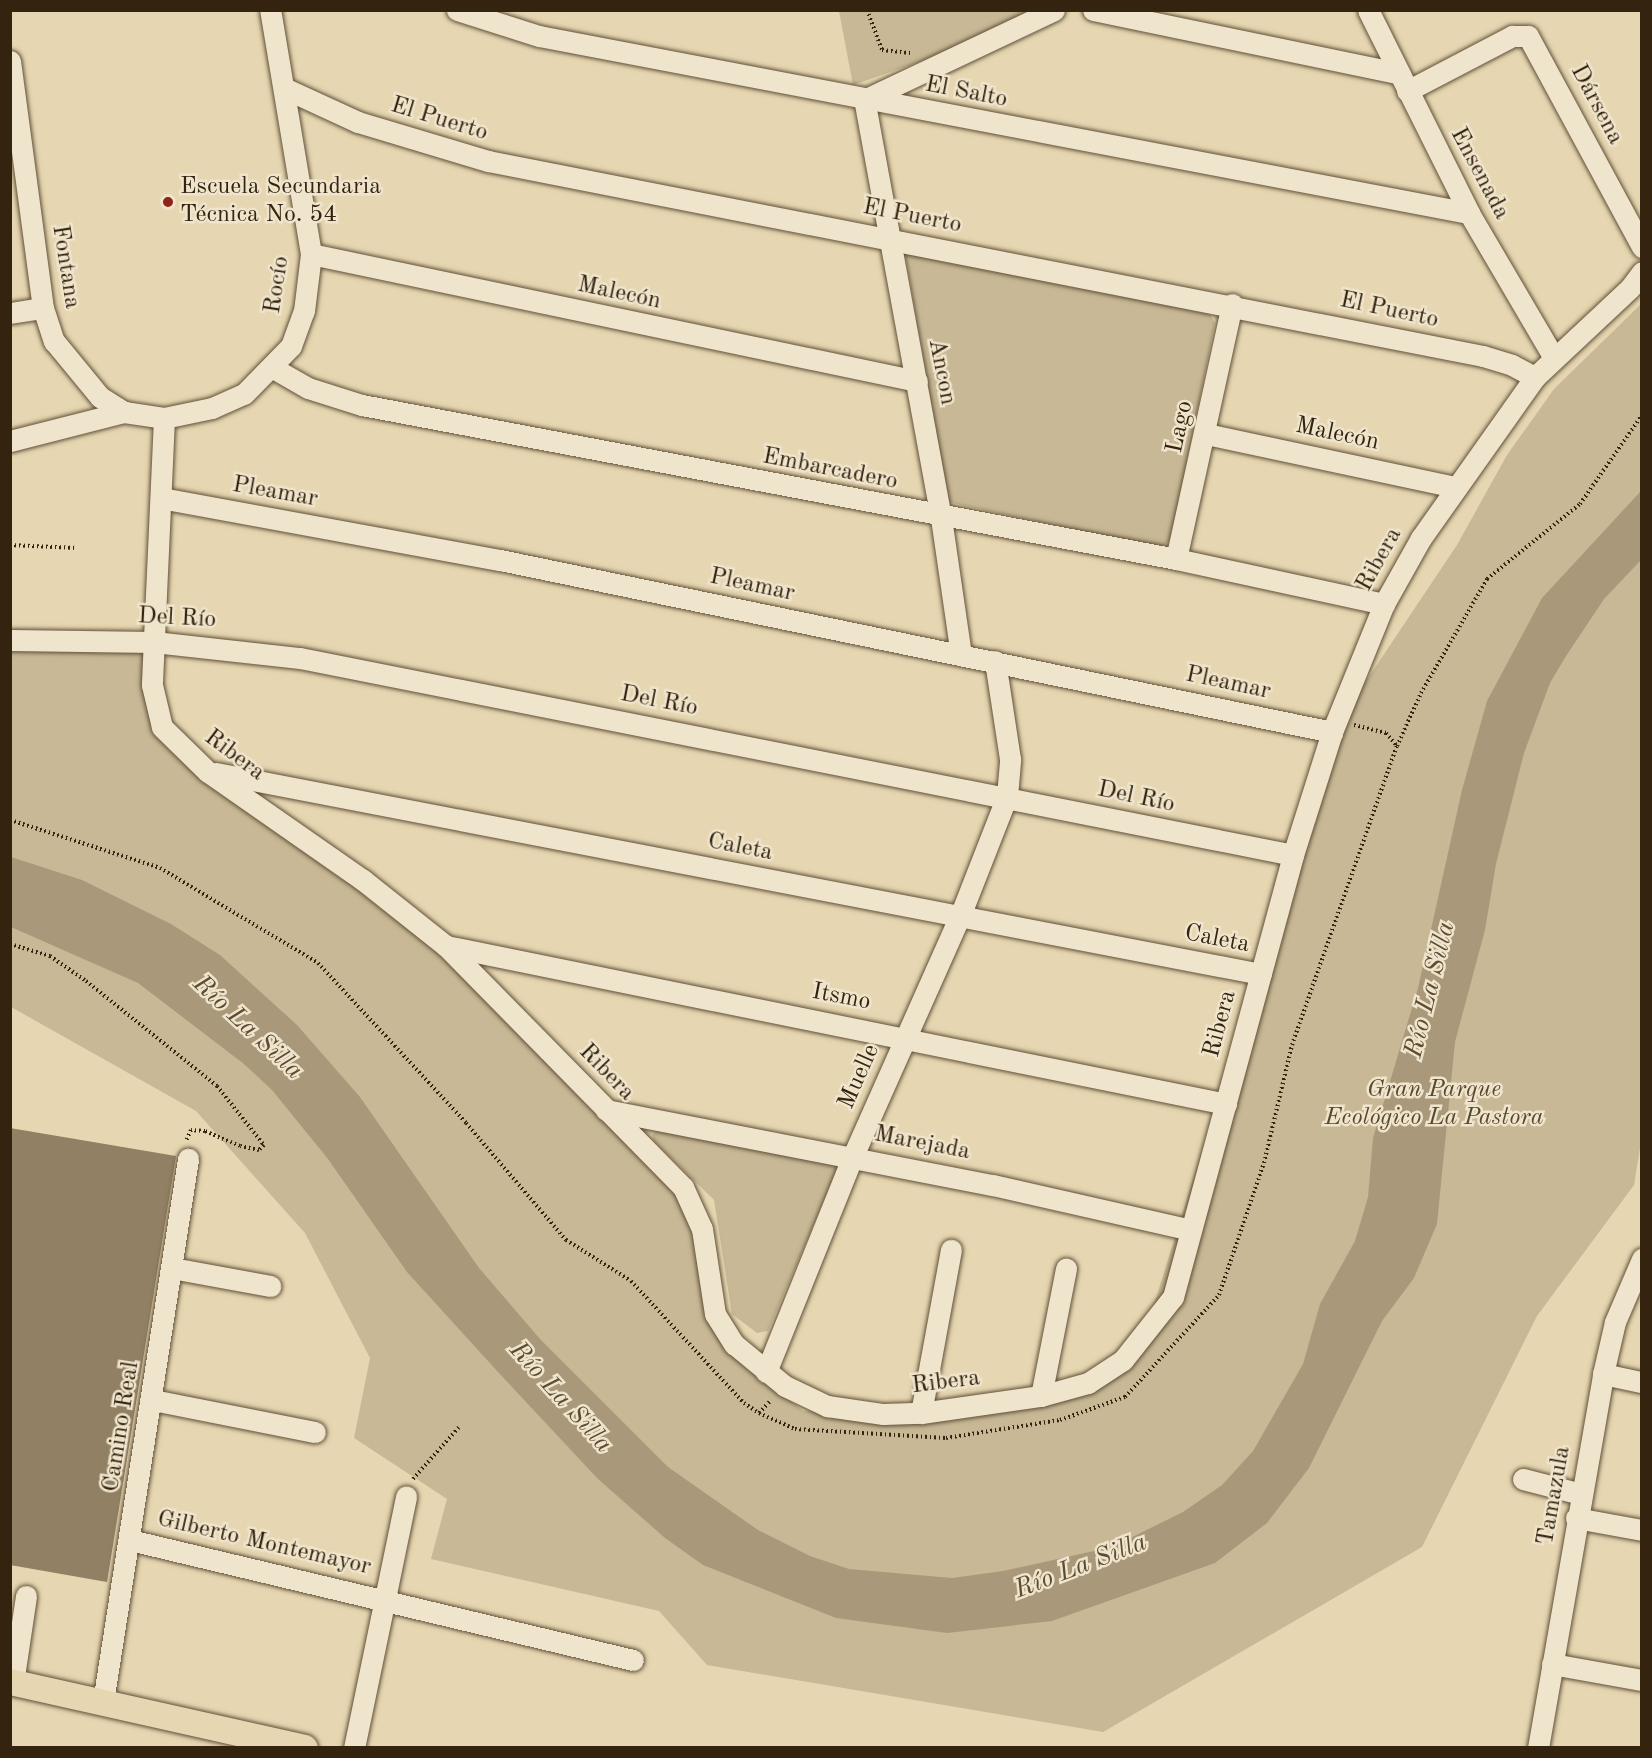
<!DOCTYPE html>
<html>
<head>
<meta charset="utf-8">
<style>
	body { margin:0 }
	#map { position:relative; width:1652px; height:1758px; overflow:hidden; background:#e6d6b1; font-family:"Old Standard TT",serif }
	div>[style] { position:absolute }
	.green>* { inset:0; background:#c8b895 }
	.water>* { inset:0; background:#a9997a }
	.building>* { inset:0; background:#918063 }
	.path>* { height:4px; margin-top:-2px; transform-origin:0; background:repeating-linear-gradient(90deg,#34230f 0 1.5px,transparent 0 4.5px) }
	.roads { filter:drop-shadow(0 0 2px #605038) drop-shadow(0 0 2px #605038) }
	.minor>* { height:21px; margin:-10.5px; padding:0 10.5px; transform-origin:10.5px; border-radius:10.5px; background:#efe4cc }
	.major>* { height:26px; margin:-13px; padding:0 13px; transform-origin:13px; border-radius:13px; background:#e6d6b1 }
	.dots>* { width:16px; height:16px; translate:-50% -50%; box-sizing:border-box; border:3px solid #efe4cc; border-radius:50% }
	span { translate:-50% -50%; white-space:nowrap; text-align:center; line-height:1.15; -webkit-text-stroke:5px #efe4cc; paint-order:stroke }
	.street-label { font-size:24px; color:#34230f }
	.poi-label { font-size:24px; color:#34230f }
	.left { translate:0 -50%; text-align:left }
	.park-label { font-size:24px; color:#594830; font-style:italic }
	.water-label { font-size:26px; color:#5d4c34; font-style:italic }
	.frame { position:absolute; inset:0; border:12px solid #34230f; pointer-events:none }
</style>
</head>
<body>
<div id="map">
	<div class="green">
		<i style="clip-path:polygon(839px 11px,1036px 11px,1005px 32px,853px 85px)"></i>
		<i style="clip-path:polygon(905px 252px,1209px 313px,1215px 323px,1171px 540px,1160px 548px,948px 502px)"></i>
		<i style="clip-path:polygon(1641px 304px,1642px 1136px,1634px 1185px,1537px 1316px,1422px 1547px,1103px 1732px,707px 1665px,659px 1611px,431px 1559px,447px 1499px,354px 1438px,370px 1358px,305px 1233px,196px 1111px,11px 1007px,11px 640px,154px 642px,162px 727px,363px 880px,683px 1187px,711px 1291px,779px 1392px,803px 1411px,921px 1413px,1088px 1383px,1144px 1337px,1332px 732px,1457px 545px,1507px 455px,1554px 389px)"></i>
		<i style="clip-path:polygon(657px 1130px,831px 1159px,837px 1170px,768px 1331px,757px 1333px,732px 1314px,714px 1200px,654px 1141px,652px 1135px)"></i>
	</div>
	<div class="water">
		<i style="clip-path:polygon(1641px 491px,1641px 560px,1604px 599px,1566px 656px,1550px 683px,1524px 753px,1496px 864px,1485px 930px,1455px 1042px,1437px 1224px,1414px 1278px,1382px 1321px,1309px 1468px,1267px 1523px,1215px 1563px,1052px 1621px,947px 1633px,836px 1618px,703px 1565px,665px 1538px,598px 1479px,498px 1372px,407px 1272px,328px 1159px,272px 1090px,244px 1064px,138px 983px,11px 927px,11px 857px,82px 880px,171px 924px,220px 955px,297px 1025px,360px 1097px,479px 1268px,540px 1339px,668px 1467px,758px 1530px,810px 1556px,849px 1569px,952px 1578px,1003px 1571px,1112px 1547px,1183px 1512px,1222px 1485px,1253px 1451px,1303px 1364px,1320px 1304px,1355px 1241px,1368px 1197px,1373px 1138px,1418px 988px,1462px 790px,1487px 701px,1542px 598px)"></i>
	</div>
	<div class="building">
		<i style="clip-path:polygon(10px 1128px,176px 1156px,107px 1582px,10px 1565px)"></i>
	</div>
	<div class="path">
		<i style="left:867px;top:10px;width:43px;rotate:69.4deg"></i>
		<i style="left:882px;top:50px;width:31px;rotate:6deg"></i>
		<i style="left:10px;top:545px;width:67px;rotate:2.6deg"></i>
		<i style="left:1354px;top:725px;width:33px;rotate:14deg"></i>
		<i style="left:1386px;top:733px;width:17px;rotate:50deg"></i>
		<i style="left:10px;top:820px;width:157px;rotate:17.7deg"></i>
		<i style="left:160px;top:868px;width:184px;rotate:31deg"></i>
		<i style="left:318px;top:963px;width:218px;rotate:47.2deg"></i>
		<i style="left:466px;top:1123px;width:154px;rotate:49.5deg"></i>
		<i style="left:566px;top:1240px;width:77px;rotate:32.2deg"></i>
		<i style="left:631px;top:1281px;width:166px;rotate:47.2deg"></i>
		<i style="left:744px;top:1403px;width:18px;rotate:34deg"></i>
		<i style="left:759px;top:1413px;width:39px;rotate:24deg"></i>
		<i style="left:795px;top:1429px;width:151px;rotate:3.4deg"></i>
		<i style="left:946px;top:1438px;width:115px;rotate:-9deg"></i>
		<i style="left:1060px;top:1420px;width:69px;rotate:-19.5deg"></i>
		<i style="left:1125px;top:1397px;width:139px;rotate:-47.3deg"></i>
		<i style="left:1219px;top:1295px;width:139px;rotate:-71.2deg"></i>
		<i style="left:1264px;top:1163px;width:121px;rotate:-76.7deg"></i>
		<i style="left:1292px;top:1045px;width:317px;rotate:-70.7deg"></i>
		<i style="left:1397px;top:746px;width:58px;rotate:-65.6deg"></i>
		<i style="left:1421px;top:693px;width:132px;rotate:-59.9deg"></i>
		<i style="left:1487px;top:579px;width:119px;rotate:-38.9deg"></i>
		<i style="left:1580px;top:504px;width:108px;rotate:-55.1deg"></i>
		<i style="left:10px;top:944px;width:42px;rotate:16.7deg"></i>
		<i style="left:50px;top:956px;width:44px;rotate:34.8deg"></i>
		<i style="left:86px;top:981px;width:168px;rotate:38.7deg"></i>
		<i style="left:217px;top:1086px;width:75px;rotate:51.5deg"></i>
		<i style="left:264px;top:1145px;width:7px;rotate:135deg"></i>
		<i style="left:259px;top:1150px;width:19px;rotate:-168deg"></i>
		<i style="left:240px;top:1146px;width:38px;rotate:-157deg"></i>
		<i style="left:205px;top:1131px;width:14px;rotate:-176deg"></i>
		<i style="left:191px;top:1130px;width:12px;rotate:114deg"></i>
		<i style="left:759px;top:1413px;width:18px;rotate:-47deg"></i>
		<i style="left:413px;top:1479px;width:69px;rotate:-48.5deg"></i>
	</div>
	<div class="roads">
		<div class="minor">
			<i style="left:457px;top:10px;width:86px;rotate:17.6deg"></i>
			<i style="left:539px;top:36px;width:947px;rotate:10.78deg"></i>
			<i style="left:1093px;top:10px;width:310px;rotate:11.7deg"></i>
			<i style="left:1368px;top:10px;width:227px;rotate:63.5deg"></i>
			<i style="left:1469px;top:213px;width:168px;rotate:59.6deg"></i>
			<i style="left:10px;top:61px;width:249px;rotate:82.4deg"></i>
			<i style="left:43px;top:308px;width:35px;rotate:72deg"></i>
			<i style="left:54px;top:341px;width:72px;rotate:50.6deg"></i>
			<i style="left:100px;top:397px;width:28px;rotate:32deg"></i>
			<i style="left:124px;top:412px;width:40px;rotate:8.5deg"></i>
			<i style="left:164px;top:418px;width:49px;rotate:-11.8deg"></i>
			<i style="left:212px;top:408px;width:35px;rotate:-24deg"></i>
			<i style="left:244px;top:394px;width:67px;rotate:-45.6deg"></i>
			<i style="left:291px;top:346px;width:37px;rotate:-70deg"></i>
			<i style="left:304px;top:311px;width:57px;rotate:-83deg"></i>
			<i style="left:311px;top:254px;width:247px;rotate:-99.5deg"></i>
			<i style="left:284px;top:88px;width:81px;rotate:24.7deg"></i>
			<i style="left:358px;top:122px;width:136px;rotate:16.7deg"></i>
			<i style="left:488px;top:161px;width:1014px;rotate:11.09deg"></i>
			<i style="left:1483px;top:356px;width:30px;rotate:17deg"></i>
			<i style="left:1512px;top:365px;width:26px;rotate:28deg"></i>
			<i style="left:1407px;top:91px;width:119px;rotate:-27.6deg"></i>
			<i style="left:1512px;top:36px;width:16px"></i>
			<i style="left:1528px;top:36px;width:240px;rotate:61.6deg"></i>
			<i style="left:311px;top:254px;width:619px;rotate:11.84deg"></i>
			<i style="left:10px;top:313px;width:33px;rotate:-9deg"></i>
			<i style="left:273px;top:368px;width:40px;rotate:29.7deg"></i>
			<i style="left:308px;top:388px;width:57px;rotate:17.5deg"></i>
			<i style="left:362px;top:405px;width:828px;rotate:10.71deg"></i>
			<i style="left:1176px;top:559px;width:213px;rotate:12.2deg"></i>
			<i style="left:164px;top:418px;width:267px;rotate:92.6deg"></i>
			<i style="left:152px;top:685px;width:43px;rotate:76.6deg"></i>
			<i style="left:162px;top:727px;width:64px;rotate:44.4deg"></i>
			<i style="left:208px;top:772px;width:189px;rotate:34.9deg"></i>
			<i style="left:363px;top:880px;width:106px;rotate:38.5deg"></i>
			<i style="left:446px;top:946px;width:338px;rotate:45.5deg"></i>
			<i style="left:683px;top:1187px;width:46px;rotate:65.7deg"></i>
			<i style="left:702px;top:1229px;width:86px;rotate:81.3deg"></i>
			<i style="left:715px;top:1314px;width:36px;rotate:58deg"></i>
			<i style="left:734px;top:1344px;width:66px;rotate:39.5deg"></i>
			<i style="left:785px;top:1386px;width:47px;rotate:25.5deg"></i>
			<i style="left:827px;top:1406px;width:57px;rotate:8.1deg"></i>
			<i style="left:883px;top:1414px;width:38px;rotate:-2deg"></i>
			<i style="left:921px;top:1413px;width:121px;rotate:-8.1deg"></i>
			<i style="left:1041px;top:1396px;width:49px;rotate:-15.5deg"></i>
			<i style="left:1088px;top:1383px;width:42px;rotate:-33.3deg"></i>
			<i style="left:1123px;top:1360px;width:80px;rotate:-51.6deg"></i>
			<i style="left:1173px;top:1297px;width:458px;rotate:-74.8deg"></i>
			<i style="left:1293px;top:855px;width:129px;rotate:-72.4deg"></i>
			<i style="left:1332px;top:732px;width:138px;rotate:-67.9deg"></i>
			<i style="left:1384px;top:604px;width:76px;rotate:-60.7deg"></i>
			<i style="left:1421px;top:538px;width:197px;rotate:-54.7deg"></i>
			<i style="left:1535px;top:377px;width:130px;rotate:-43.1deg"></i>
			<i style="left:1630px;top:288px;width:20px;rotate:-53deg"></i>
			<i style="left:1206px;top:434px;width:256px;rotate:12deg"></i>
			<i style="left:10px;top:441px;width:118px;rotate:-14.3deg"></i>
			<i style="left:161px;top:498px;width:345px;rotate:10.4deg"></i>
			<i style="left:500px;top:560px;width:850px;rotate:11.68deg"></i>
			<i style="left:1176px;top:559px;width:261px;rotate:-77.6deg"></i>
			<i style="left:10px;top:640px;width:144px;rotate:0.8deg"></i>
			<i style="left:154px;top:642px;width:147px;rotate:6.3deg"></i>
			<i style="left:300px;top:658px;width:1012px;rotate:11.22deg"></i>
			<i style="left:961px;top:655px;width:138px;rotate:-98.3deg"></i>
			<i style="left:941px;top:518px;width:425px;rotate:-100.4deg"></i>
			<i style="left:864px;top:100px;width:210px;rotate:-25.3deg"></i>
			<i style="left:216px;top:773px;width:1064px;rotate:10.89deg"></i>
			<i style="left:446px;top:946px;width:796px;rotate:11.45deg"></i>
			<i style="left:606px;top:1110px;width:394px;rotate:11deg"></i>
			<i style="left:993px;top:1185px;width:203px;rotate:12.8deg"></i>
			<i style="left:172px;top:1268px;width:100px;rotate:10.4deg"></i>
			<i style="left:766px;top:1372px;width:233px;rotate:-68.1deg"></i>
			<i style="left:853px;top:1156px;width:263px;rotate:-66deg"></i>
			<i style="left:960px;top:916px;width:129px;rotate:-68.6deg"></i>
			<i style="left:1007px;top:796px;width:37px;rotate:-85deg"></i>
			<i style="left:1010px;top:759px;width:99px;rotate:-98.7deg"></i>
			<i style="left:1603px;top:1374px;width:40px;rotate:12deg"></i>
			<i style="left:1041px;top:1396px;width:130px;rotate:-78.9deg"></i>
			<i style="left:153px;top:1400px;width:165px;rotate:11.2deg"></i>
			<i style="left:921px;top:1413px;width:166px;rotate:-79.6deg"></i>
			<i style="left:1523px;top:1479px;width:60px;rotate:14.5deg"></i>
			<i style="left:1576px;top:1518px;width:67px;rotate:10.3deg"></i>
			<i style="left:130px;top:1540px;width:517px;rotate:13.42deg"></i>
			<i style="left:1552px;top:1664px;width:91px;rotate:10.1deg"></i>
			<i style="left:13px;top:1683px;width:88px;rotate:-81.5deg"></i>
			<i style="left:103px;top:1702px;width:550px;rotate:-81.1deg"></i>
			<i style="left:354px;top:1748px;width:257px;rotate:-78.3deg"></i>
			<i style="left:1538px;top:1748px;width:380px;rotate:-80.1deg"></i>
			<i style="left:1603px;top:1374px;width:53px;rotate:-77deg"></i>
			<i style="left:1615px;top:1322px;width:69px;rotate:-66.8deg"></i>
		</div>
		<div class="major">
			<i style="left:10px;top:1682px;width:302px;rotate:12.6deg"></i>
		</div>
	</div>
	<div class="dots">
		<i style="left:168px;top:202px;background:#8f2418"></i>
	</div>
	<div class="street-label">
		<span style="left:966px;top:93px;rotate:11deg">El Salto</span>
		<span style="left:1596px;top:105px;rotate:62deg">Dársena</span>
		<span style="left:439px;top:120px;rotate:17deg">El Puerto</span>
		<span style="left:1479px;top:174px;rotate:62deg">Ensenada</span>
		<span style="left:912px;top:217px;rotate:11deg">El Puerto</span>
		<span style="left:65px;top:267px;rotate:81deg">Fontana</span>
		<span style="left:278px;top:285px;rotate:-81deg">Rocío</span>
		<span style="left:619px;top:294px;rotate:12deg">Malecón</span>
		<span style="left:1389px;top:311px;rotate:12deg">El Puerto</span>
		<span style="left:941px;top:372px;rotate:79deg">Ancon</span>
		<span style="left:1181px;top:427px;rotate:-78deg">Lago</span>
		<span style="left:1337px;top:435px;rotate:12deg">Malecón</span>
		<span style="left:830px;top:470px;rotate:11deg">Embarcadero</span>
		<span style="left:275px;top:493px;rotate:10deg">Pleamar</span>
		<span style="left:1380px;top:560px;rotate:-61deg">Ribera</span>
		<span style="left:752px;top:586px;rotate:12deg">Pleamar</span>
		<span style="left:177px;top:619px;rotate:3deg">Del Río</span>
		<span style="left:1228px;top:684px;rotate:12deg">Pleamar</span>
		<span style="left:659px;top:702px;rotate:11deg">Del Río</span>
		<span style="left:234px;top:756px;rotate:37deg">Ribera</span>
		<span style="left:1136px;top:798px;rotate:12deg">Del Río</span>
		<span style="left:740px;top:848px;rotate:11deg">Caleta</span>
		<span style="left:1217px;top:940px;rotate:11deg">Caleta</span>
		<span style="left:841px;top:998px;rotate:11deg">Itsmo</span>
		<span style="left:1221px;top:1024px;rotate:-75deg">Ribera</span>
		<span style="left:606px;top:1073px;rotate:46deg">Ribera</span>
		<span style="left:860px;top:1077px;rotate:-66deg">Muelle</span>
		<span style="left:922px;top:1144px;rotate:11deg">Marejada</span>
		<span style="left:946px;top:1383px;rotate:-7deg">Ribera</span>
		<span style="left:122px;top:1427px;rotate:-81deg">Camino Real</span>
		<span style="left:1555px;top:1496px;rotate:-80deg">Tamazula</span>
		<span style="left:264px;top:1544px;rotate:13deg">Gilberto Montemayor</span>
	</div>
	<div class="poi-label">
		<span class="left" style="left:180px;top:202px">Escuela Secundaria<br>Técnica No. 54</span>
	</div>
	<div class="park-label">
		<span style="left:1434px;top:1105px">Gran Parque<br>Ecológico La Pastora</span>
	</div>
	<div class="water-label">
		<span style="left:1431px;top:990px;rotate:-76deg">Río La Silla</span>
		<span style="left:247px;top:1028px;rotate:43deg">Río La Silla</span>
		<span style="left:560px;top:1398px;rotate:48deg">Río La Silla</span>
		<span style="left:1081px;top:1567px;rotate:-21deg">Río La Silla</span>
	</div>
	<div class="frame"></div>
</div>
</body>
</html>
